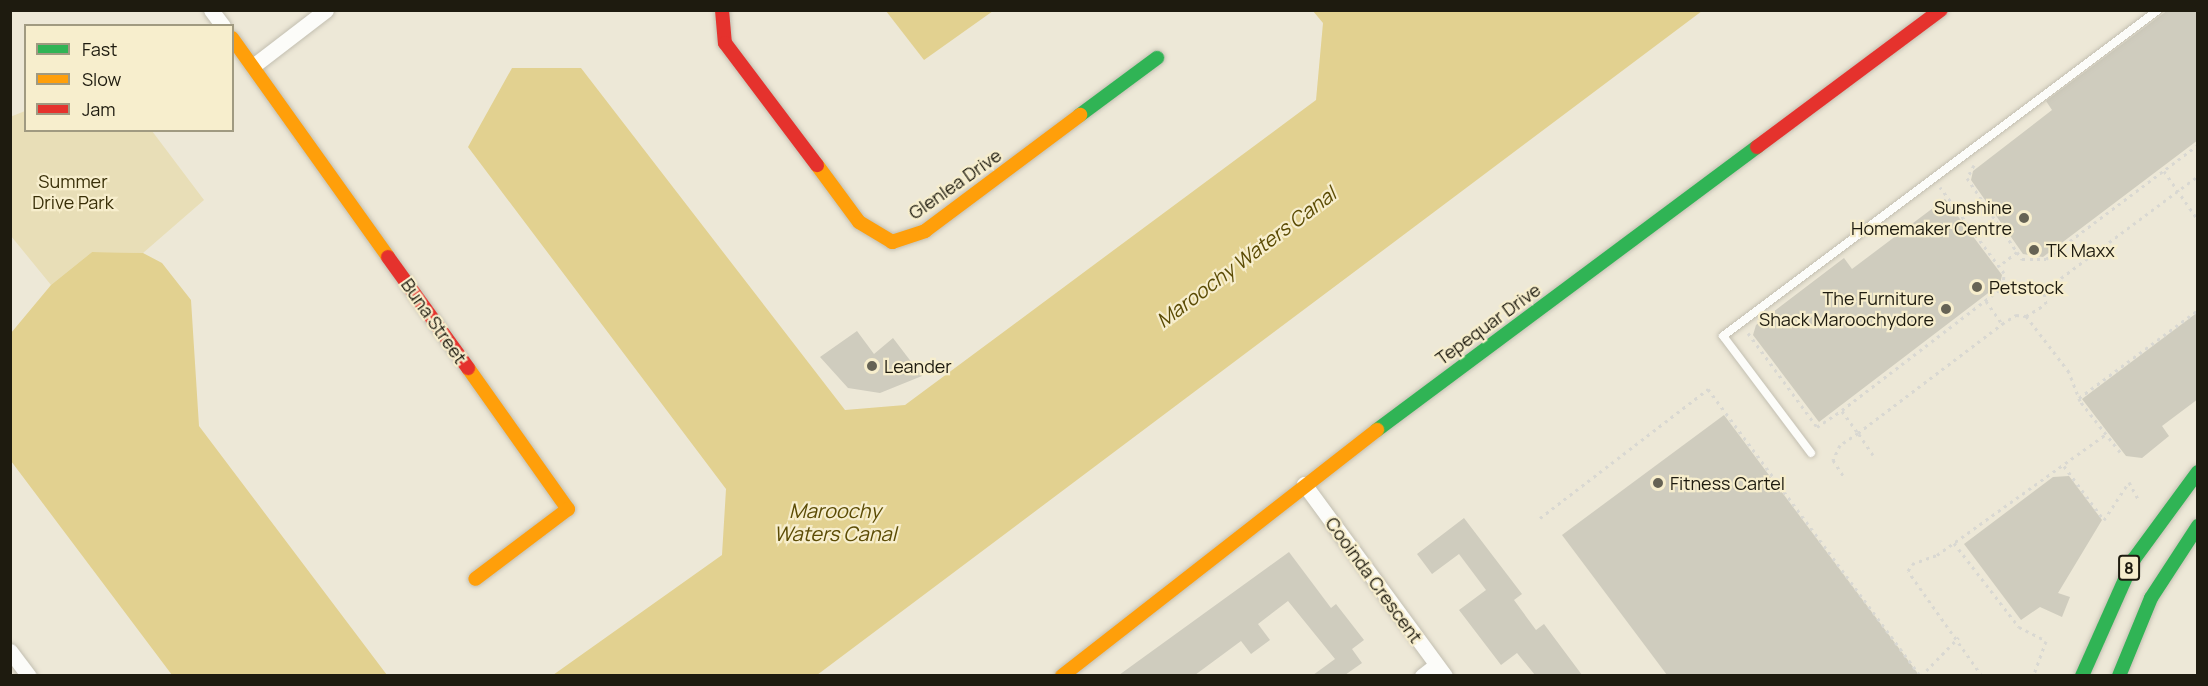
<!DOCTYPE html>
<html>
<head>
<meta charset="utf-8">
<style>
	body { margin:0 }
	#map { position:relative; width:2208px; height:686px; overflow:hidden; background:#ede8d7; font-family:Manrope,sans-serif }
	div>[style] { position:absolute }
	.green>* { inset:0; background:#e8deb7 }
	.water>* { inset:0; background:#e2d190 }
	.building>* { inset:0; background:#cfccbe }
	.path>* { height:3px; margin-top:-1.5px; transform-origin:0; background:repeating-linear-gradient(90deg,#d9d8d2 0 3px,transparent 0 7.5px) }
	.roads { filter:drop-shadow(0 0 2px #c3bfb1) drop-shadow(0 0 2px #c3bfb1) }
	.lane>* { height:8px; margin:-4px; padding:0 4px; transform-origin:4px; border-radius:4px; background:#fcfcf9 }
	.street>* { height:15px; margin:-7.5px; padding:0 7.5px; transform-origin:7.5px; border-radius:7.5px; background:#fcfcf9 }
	.fast>* { height:14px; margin:-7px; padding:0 7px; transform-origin:7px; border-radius:7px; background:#30b455 }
	.slow>* { height:14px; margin:-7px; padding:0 7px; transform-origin:7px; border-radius:7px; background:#ff9f0a }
	.jam>* { height:14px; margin:-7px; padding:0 7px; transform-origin:7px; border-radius:7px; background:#e5322d }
	.dots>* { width:16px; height:16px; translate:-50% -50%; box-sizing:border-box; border:3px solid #f7eecd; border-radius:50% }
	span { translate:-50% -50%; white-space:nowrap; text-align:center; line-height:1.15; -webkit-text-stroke:4.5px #f7eecd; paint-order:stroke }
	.shield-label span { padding:2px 4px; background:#f7eecd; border:2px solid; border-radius:4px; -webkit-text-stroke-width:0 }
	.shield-label { font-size:16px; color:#1e1b0f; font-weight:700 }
	.park-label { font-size:18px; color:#392f08 }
	.street-label { font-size:18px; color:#1e1b0f }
	.poi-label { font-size:18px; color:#1e1b0f }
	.right { translate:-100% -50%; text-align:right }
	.left { translate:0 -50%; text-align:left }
	.water-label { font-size:20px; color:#5b4b04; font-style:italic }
	.frame { position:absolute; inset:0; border:12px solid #1e1b0f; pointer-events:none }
	.legend { position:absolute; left:24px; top:24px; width:210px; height:108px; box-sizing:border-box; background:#f7eecd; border:2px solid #a09a81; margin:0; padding:8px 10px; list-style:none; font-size:18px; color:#1e1b0f }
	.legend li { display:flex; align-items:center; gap:12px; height:30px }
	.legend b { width:30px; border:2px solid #a09a81 }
</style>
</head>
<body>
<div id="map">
	<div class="green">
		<i style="clip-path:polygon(25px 111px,26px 130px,152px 131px,204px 200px,143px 253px,92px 252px,51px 285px,11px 236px,10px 117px)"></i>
	</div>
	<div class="water">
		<i style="clip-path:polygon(886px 11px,993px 11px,924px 60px)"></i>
		<i style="clip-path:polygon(1313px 11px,1702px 11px,817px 675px,553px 675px,722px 555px,726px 489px,468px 147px,512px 68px,581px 68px,845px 410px,905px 405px,1316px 100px,1323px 23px)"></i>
		<i style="clip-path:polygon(92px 252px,143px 253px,162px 263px,191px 300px,199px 426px,387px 675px,172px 675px,11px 461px,11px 333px,51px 285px)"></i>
	</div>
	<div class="building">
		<i style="clip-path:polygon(2168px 10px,2198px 10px,2198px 140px,2043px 257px,2023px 254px,1971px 180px,1973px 171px,2052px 110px,2046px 101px)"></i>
		<i style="clip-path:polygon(1945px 199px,2002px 275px,2000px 284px,1819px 422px,1753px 335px,1756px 325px,1844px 258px,1852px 269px)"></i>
		<i style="clip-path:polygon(2198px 312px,2198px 399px,2162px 426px,2169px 436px,2142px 458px,2126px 456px,2082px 399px)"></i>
		<i style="clip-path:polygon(857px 331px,874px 354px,893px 338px,922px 376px,880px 393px,848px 388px,820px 357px)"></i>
		<i style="clip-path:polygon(1724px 415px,1919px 675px,1667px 675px,1562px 535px)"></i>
		<i style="clip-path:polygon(2069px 476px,2102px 520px,2058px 593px,2070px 597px,2062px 617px,2040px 607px,2021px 620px,1964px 544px,2053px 477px)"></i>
		<i style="clip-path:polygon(1464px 518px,1522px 594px,1514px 600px,1536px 630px,1544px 624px,1582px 675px,1535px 675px,1517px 653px,1501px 665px,1459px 610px,1486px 590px,1459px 554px,1432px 574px,1417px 554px)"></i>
		<i style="clip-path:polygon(1289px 552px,1331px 608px,1336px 604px,1364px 640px,1352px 649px,1362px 663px,1345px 675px,1313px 675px,1335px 659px,1288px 601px,1258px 624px,1270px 640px,1251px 654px,1241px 641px,1195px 675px,1119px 675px)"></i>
	</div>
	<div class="path">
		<i style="left:1974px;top:165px;width:15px;rotate:118deg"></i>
		<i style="left:1967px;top:178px;width:89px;rotate:56deg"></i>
		<i style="left:2017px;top:252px;width:23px;rotate:142deg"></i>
		<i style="left:2164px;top:171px;width:60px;rotate:55.2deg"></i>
		<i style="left:2017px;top:252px;width:9px;rotate:54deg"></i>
		<i style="left:2022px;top:259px;width:24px"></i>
		<i style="left:2046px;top:259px;width:190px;rotate:-36.9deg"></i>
		<i style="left:1986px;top:301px;width:28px;rotate:55deg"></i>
		<i style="left:2002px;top:324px;width:17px;rotate:-33deg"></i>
		<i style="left:2016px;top:315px;width:10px;rotate:6deg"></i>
		<i style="left:1748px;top:333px;width:117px;rotate:53.7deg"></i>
		<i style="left:1817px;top:427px;width:30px;rotate:-34deg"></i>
		<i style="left:1842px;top:410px;width:203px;rotate:-37.4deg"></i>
		<i style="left:2003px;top:287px;width:14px;rotate:-86deg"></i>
		<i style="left:2004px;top:273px;width:107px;rotate:-126.7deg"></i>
		<i style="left:2079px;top:398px;width:148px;rotate:-36.5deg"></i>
		<i style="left:1842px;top:411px;width:27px;rotate:54deg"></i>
		<i style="left:1858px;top:433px;width:22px;rotate:146deg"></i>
		<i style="left:1840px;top:445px;width:17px;rotate:115deg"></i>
		<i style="left:1833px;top:460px;width:20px;rotate:57deg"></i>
		<i style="left:2120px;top:452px;width:65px;rotate:-128.1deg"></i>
		<i style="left:2080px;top:401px;width:31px;rotate:-111deg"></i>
		<i style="left:2069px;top:372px;width:71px;rotate:-127.5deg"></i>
		<i style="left:2026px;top:316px;width:23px;rotate:-31deg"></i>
		<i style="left:2046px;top:304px;width:11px;rotate:-100deg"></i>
		<i style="left:2044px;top:293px;width:8px;rotate:-50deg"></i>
		<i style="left:2049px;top:287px;width:186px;rotate:-36.7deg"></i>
		<i style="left:1873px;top:455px;width:27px;rotate:-124deg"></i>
		<i style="left:1858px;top:433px;width:181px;rotate:-37.1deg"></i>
		<i style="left:2064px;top:466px;width:67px;rotate:53.5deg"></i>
		<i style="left:2104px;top:520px;width:45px;rotate:-56.7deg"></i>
		<i style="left:2129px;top:482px;width:21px;rotate:62deg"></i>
		<i style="left:1540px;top:518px;width:212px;rotate:-37.5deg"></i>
		<i style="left:1708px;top:389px;width:357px;rotate:53.5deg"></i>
		<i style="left:1954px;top:543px;width:106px;rotate:52.3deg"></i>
		<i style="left:2019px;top:627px;width:30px;rotate:27deg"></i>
		<i style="left:2046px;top:641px;width:37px;rotate:110deg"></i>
		<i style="left:1921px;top:676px;width:54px;rotate:-45.7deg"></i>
		<i style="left:1982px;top:676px;width:128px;rotate:-125.2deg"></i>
		<i style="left:1908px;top:571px;width:8px;rotate:-60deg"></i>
		<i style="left:1912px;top:564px;width:27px;rotate:-20deg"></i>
		<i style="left:1937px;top:555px;width:208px;rotate:-35.6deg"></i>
	</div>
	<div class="roads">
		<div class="lane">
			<i style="left:1811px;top:453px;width:146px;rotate:-126.9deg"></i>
			<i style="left:1723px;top:336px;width:544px;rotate:-36.85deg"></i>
		</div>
		<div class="street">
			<i style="left:211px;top:10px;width:20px;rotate:53deg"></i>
			<i style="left:253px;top:66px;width:92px;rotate:-37.5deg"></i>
			<i style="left:1304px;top:484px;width:238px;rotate:53.7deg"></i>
			<i style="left:10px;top:651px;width:31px;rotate:53deg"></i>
			<i style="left:1422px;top:676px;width:18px;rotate:-38deg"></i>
		</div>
		<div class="fast">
			<i style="left:1080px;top:115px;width:96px;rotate:-36.5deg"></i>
			<i style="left:1377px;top:430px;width:474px;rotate:-36.7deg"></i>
			<i style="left:2082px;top:676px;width:128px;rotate:-66deg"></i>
			<i style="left:2134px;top:559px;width:108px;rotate:-53.7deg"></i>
			<i style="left:2119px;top:676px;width:84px;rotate:-67.7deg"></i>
			<i style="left:2151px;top:598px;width:86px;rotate:-56.9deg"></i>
		</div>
		<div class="slow">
			<i style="left:232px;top:38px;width:269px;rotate:54.5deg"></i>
			<i style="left:817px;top:165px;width:71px;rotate:53.6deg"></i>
			<i style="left:859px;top:222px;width:39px;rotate:31deg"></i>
			<i style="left:892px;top:242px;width:35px;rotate:-18deg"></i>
			<i style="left:925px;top:231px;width:194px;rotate:-36.8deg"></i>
			<i style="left:468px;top:368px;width:173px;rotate:54.7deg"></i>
			<i style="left:568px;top:509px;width:116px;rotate:143deg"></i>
			<i style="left:1062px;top:676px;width:400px;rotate:-38deg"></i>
		</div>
		<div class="jam">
			<i style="left:722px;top:10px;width:33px;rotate:85deg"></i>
			<i style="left:725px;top:43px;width:153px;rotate:53deg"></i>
			<i style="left:1757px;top:147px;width:229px;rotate:-36.7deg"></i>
			<i style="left:388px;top:257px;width:137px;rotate:54.2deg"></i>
		</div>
	</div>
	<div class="dots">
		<i style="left:2024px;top:218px;background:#666355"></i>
		<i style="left:2034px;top:250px;background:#666355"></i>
		<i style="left:1977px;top:287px;background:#666355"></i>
		<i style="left:1946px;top:309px;background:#666355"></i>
		<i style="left:872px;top:366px;background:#666355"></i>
		<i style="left:1658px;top:483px;background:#666355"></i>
	</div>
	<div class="shield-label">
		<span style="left:2129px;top:568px">8</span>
	</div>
	<div class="park-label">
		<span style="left:73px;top:192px">Summer<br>Drive Park</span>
	</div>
	<div class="street-label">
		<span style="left:955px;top:184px;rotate:-35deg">Glenlea Drive</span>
		<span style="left:434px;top:321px;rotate:55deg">Buna Street</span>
		<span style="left:1488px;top:324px;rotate:-36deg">Tepequar Drive</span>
		<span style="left:1374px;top:580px;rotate:54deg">Cooinda Crescent</span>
	</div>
	<div class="poi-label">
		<span class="right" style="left:2012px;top:218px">Sunshine<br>Homemaker Centre</span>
		<span class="left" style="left:2046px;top:250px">TK Maxx</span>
		<span class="left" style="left:1989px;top:287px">Petstock</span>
		<span class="right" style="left:1934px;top:309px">The Furniture<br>Shack Maroochydore</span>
		<span class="left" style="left:884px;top:366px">Leander</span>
		<span class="left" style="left:1670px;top:483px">Fitness Cartel</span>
	</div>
	<div class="water-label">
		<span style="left:1246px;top:257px;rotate:-37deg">Maroochy Waters Canal</span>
		<span style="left:835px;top:522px">Maroochy<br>Waters Canal</span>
	</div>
	<div class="frame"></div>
	<ul class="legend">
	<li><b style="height:8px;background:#30b455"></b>Fast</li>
	<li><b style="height:8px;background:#ff9f0a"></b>Slow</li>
	<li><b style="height:8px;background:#e5322d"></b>Jam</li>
	</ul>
</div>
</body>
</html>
